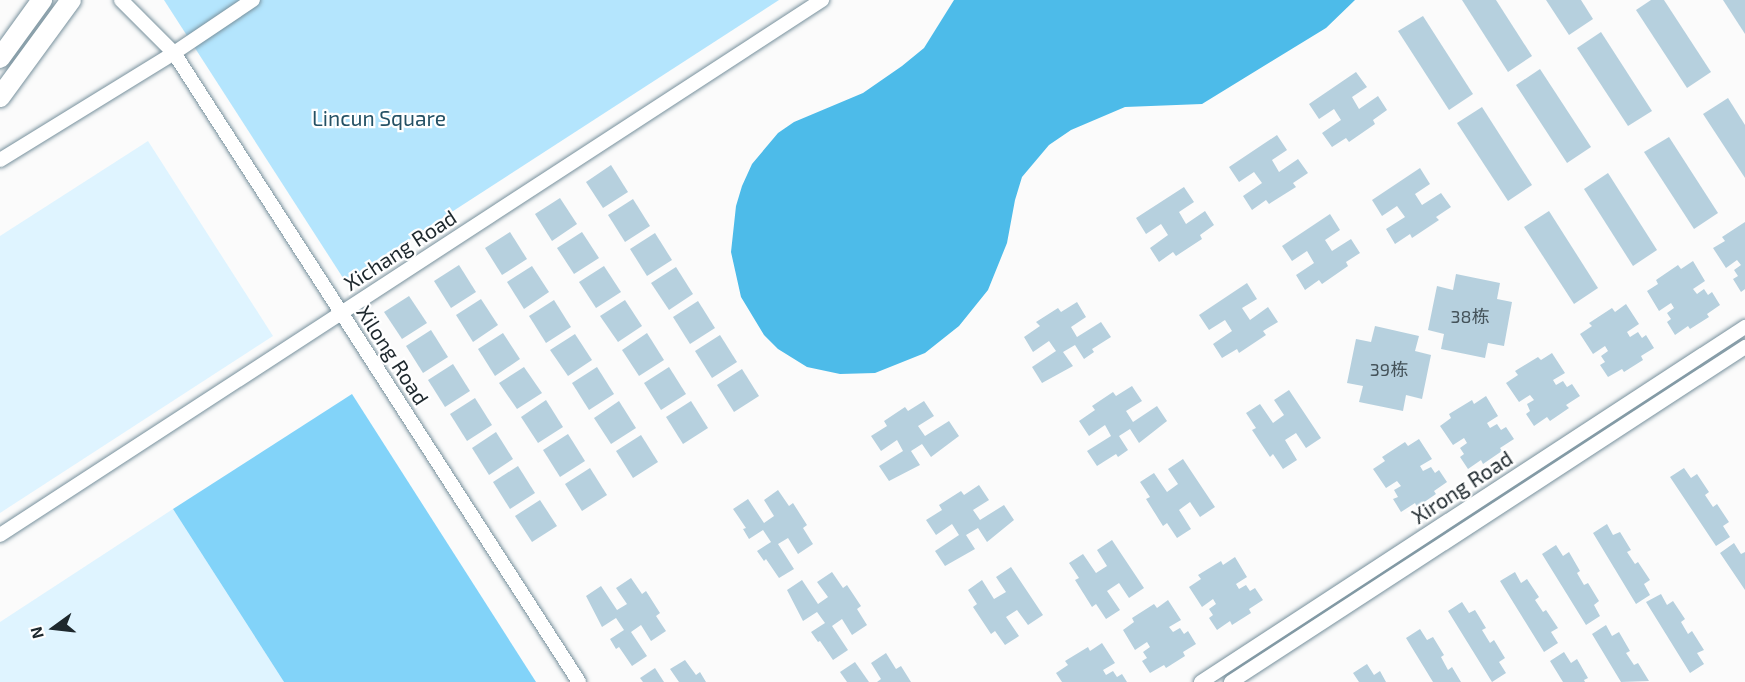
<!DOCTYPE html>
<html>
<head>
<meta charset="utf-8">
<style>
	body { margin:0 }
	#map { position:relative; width:1745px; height:682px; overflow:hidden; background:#fbfbfb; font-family:"Exo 2","Noto Sans SC",sans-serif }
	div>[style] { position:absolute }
	.built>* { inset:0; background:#dff4ff }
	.green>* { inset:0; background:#b4e5fd }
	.forest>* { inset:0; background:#82d3f9 }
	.water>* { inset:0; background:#4dbbe9 }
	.building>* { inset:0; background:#b6d0de }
	.roads { filter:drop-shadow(0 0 2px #78919d) drop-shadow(0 0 2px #78919d) }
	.street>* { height:14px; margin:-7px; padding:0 7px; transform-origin:7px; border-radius:7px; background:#fff }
	.secondary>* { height:20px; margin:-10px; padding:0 10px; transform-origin:10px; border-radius:10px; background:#fff }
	span { translate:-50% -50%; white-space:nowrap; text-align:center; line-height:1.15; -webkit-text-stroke:4.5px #fff; paint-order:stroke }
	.number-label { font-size:18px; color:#445259 }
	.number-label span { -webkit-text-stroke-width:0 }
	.park-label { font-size:21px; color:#245165 }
	.street-label { font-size:21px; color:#1e282d }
	.north { position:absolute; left:24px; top:598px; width:60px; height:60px; -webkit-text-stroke:4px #fff; paint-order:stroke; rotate:255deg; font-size:16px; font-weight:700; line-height:24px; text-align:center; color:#1e282d }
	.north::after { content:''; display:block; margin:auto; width:21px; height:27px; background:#1e282d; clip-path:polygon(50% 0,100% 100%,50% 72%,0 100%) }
</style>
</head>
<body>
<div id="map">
	<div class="built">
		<i style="clip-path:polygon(148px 141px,273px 336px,0 513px,0 236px)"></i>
		<i style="clip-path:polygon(173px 509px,284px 682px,0 682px,0 622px)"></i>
	</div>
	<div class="green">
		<i style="clip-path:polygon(164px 0,779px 0,345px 281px)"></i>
	</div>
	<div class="forest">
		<i style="clip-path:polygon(352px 394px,536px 682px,284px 682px,173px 509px)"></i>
	</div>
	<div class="water">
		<i style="clip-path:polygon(954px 0,1355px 0,1326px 28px,1202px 104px,1125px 107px,1071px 130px,1049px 145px,1022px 177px,1015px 200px,1007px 243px,988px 290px,959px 326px,925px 353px,875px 373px,840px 374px,807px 367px,778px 349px,764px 335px,741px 297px,731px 252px,736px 206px,742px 186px,752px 164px,778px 133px,794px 122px,863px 93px,902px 66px,924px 48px)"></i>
	</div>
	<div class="building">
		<i style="clip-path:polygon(1462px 0,1496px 0,1532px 56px,1508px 72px)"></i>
		<i style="clip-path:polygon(1546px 0,1581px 0,1593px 19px,1569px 35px)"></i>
		<i style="clip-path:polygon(1651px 0,1664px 0,1711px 72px,1687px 88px,1636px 10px)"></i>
		<i style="clip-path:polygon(1723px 0,1745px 0,1745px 34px)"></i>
		<i style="clip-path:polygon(1423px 16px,1473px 94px,1449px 110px,1398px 31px)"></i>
		<i style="clip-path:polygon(1601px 32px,1652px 111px,1628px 126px,1577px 48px)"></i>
		<i style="clip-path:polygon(1540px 69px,1591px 147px,1567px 163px,1516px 85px)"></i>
		<i style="clip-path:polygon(1356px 72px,1367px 87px,1352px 97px,1359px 109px,1378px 96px,1387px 110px,1373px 120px,1375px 124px,1349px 142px,1346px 138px,1332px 147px,1322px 133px,1341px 120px,1334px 109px,1319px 119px,1309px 104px)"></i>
		<i style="clip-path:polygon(1728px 98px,1745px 125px,1745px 178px,1703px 114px)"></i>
		<i style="clip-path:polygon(1482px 107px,1532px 185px,1508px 201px,1457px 123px)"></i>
		<i style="clip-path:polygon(1277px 135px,1287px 150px,1272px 160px,1279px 172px,1298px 159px,1308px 173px,1293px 183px,1296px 187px,1269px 204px,1266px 200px,1252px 210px,1243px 196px,1262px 183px,1254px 172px,1239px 182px,1229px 167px)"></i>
		<i style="clip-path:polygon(1669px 137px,1718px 213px,1694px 229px,1644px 152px)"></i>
		<i style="clip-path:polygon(611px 165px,628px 192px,603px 208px,586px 182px)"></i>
		<i style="clip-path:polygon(1420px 168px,1430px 184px,1415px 194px,1422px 205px,1441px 193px,1451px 207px,1436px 217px,1439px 220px,1412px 238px,1410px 234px,1395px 244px,1386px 229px,1405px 217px,1397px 206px,1382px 216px,1372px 200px)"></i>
		<i style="clip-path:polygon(1608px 173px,1657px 250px,1633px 266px,1584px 189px)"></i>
		<i style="clip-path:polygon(1184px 187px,1194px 202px,1179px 212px,1186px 224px,1205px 211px,1214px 225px,1200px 235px,1202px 239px,1176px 256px,1173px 252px,1159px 262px,1150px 248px,1168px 235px,1161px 224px,1146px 234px,1136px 218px)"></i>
		<i style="clip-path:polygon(560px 198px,577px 224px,552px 241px,535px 214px)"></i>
		<i style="clip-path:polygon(633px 199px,650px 226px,625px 242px,608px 215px)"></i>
		<i style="clip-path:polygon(1549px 211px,1598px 288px,1574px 304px,1524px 227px)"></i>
		<i style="clip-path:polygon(1330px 214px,1340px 230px,1325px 240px,1332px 251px,1351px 239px,1360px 253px,1346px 262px,1348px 266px,1322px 284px,1319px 280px,1305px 290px,1296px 275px,1314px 263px,1307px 251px,1292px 261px,1282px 246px)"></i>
		<i style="clip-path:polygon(1745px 222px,1745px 289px,1741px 292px,1733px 279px,1738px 276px,1734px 270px,1741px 265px,1737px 260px,1726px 268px,1713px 248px,1725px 241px,1722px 237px)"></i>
		<i style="clip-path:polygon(510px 232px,527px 259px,502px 275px,485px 248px)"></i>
		<i style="clip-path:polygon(582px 232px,599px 258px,574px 274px,557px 248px)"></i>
		<i style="clip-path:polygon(655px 233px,672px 260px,647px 276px,630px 249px)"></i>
		<i style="clip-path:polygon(1693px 261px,1705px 281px,1693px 289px,1697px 294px,1704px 289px,1708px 295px,1712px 292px,1720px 305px,1707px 314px,1709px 317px,1690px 329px,1688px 326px,1675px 335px,1667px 322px,1671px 319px,1667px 313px,1674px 308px,1671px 303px,1659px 311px,1647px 291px,1658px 284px,1656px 280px,1678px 265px,1681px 269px)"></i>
		<i style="clip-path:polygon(459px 265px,476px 292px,451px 308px,434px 281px)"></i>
		<i style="clip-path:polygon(532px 266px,549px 292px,524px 309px,507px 282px)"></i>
		<i style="clip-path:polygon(604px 266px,621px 292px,596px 308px,579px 282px)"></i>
		<i style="clip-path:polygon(676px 267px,693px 294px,669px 310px,651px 283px)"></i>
		<i style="clip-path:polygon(1456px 274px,1500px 283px,1497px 299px,1512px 302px,1504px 346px,1488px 343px,1485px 358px,1441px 349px,1444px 334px,1428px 330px,1437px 286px,1453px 290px)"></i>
		<i style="clip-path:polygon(1247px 283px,1257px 299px,1242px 308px,1250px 320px,1268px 307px,1278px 322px,1263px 331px,1266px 335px,1239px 353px,1237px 349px,1222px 358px,1213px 344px,1232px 331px,1225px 320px,1209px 330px,1199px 315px)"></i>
		<i style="clip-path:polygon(409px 296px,427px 323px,402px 339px,384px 312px)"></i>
		<i style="clip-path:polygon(481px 299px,498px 325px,473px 342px,456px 315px)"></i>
		<i style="clip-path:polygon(554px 300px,571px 327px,546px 343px,529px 316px)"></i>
		<i style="clip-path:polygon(625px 300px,642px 326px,618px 342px,600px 316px)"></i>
		<i style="clip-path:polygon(698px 301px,715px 328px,690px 344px,673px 317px)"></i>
		<i style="clip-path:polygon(1077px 302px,1086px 317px,1071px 327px,1077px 337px,1101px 322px,1111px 337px,1092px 349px,1094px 352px,1084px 359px,1075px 345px,1063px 352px,1073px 366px,1042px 383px,1032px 367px,1056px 351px,1049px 341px,1033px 352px,1024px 337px,1040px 326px,1036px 322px,1058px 308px,1061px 312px)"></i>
		<i style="clip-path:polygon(1626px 304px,1639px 324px,1627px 332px,1630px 337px,1638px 332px,1642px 338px,1646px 335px,1654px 348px,1641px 356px,1643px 360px,1624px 372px,1622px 369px,1608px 377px,1600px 365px,1605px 362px,1601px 356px,1608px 351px,1605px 346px,1593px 354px,1580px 334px,1592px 326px,1589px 323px,1612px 308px,1615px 312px)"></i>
		<i style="clip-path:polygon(1375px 326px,1419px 336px,1415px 351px,1431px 355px,1422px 399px,1406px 395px,1403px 411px,1359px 402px,1363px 386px,1347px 383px,1356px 339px,1371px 342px)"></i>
		<i style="clip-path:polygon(431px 330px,448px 357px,423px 373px,406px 346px)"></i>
		<i style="clip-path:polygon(503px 333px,520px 359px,495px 376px,478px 349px)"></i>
		<i style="clip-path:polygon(647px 333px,664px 360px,639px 376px,622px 350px)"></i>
		<i style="clip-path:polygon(575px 334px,592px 360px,568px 376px,550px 350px)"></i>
		<i style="clip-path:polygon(720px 335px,737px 362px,712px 378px,695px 351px)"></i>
		<i style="clip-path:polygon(1552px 353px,1565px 373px,1553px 380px,1556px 385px,1563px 381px,1567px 387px,1572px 384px,1580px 396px,1566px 405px,1569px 408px,1550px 421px,1547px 417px,1534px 426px,1526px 414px,1530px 411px,1527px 404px,1534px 400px,1530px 395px,1519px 402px,1506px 383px,1518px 375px,1515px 371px,1538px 357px,1541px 360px)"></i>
		<i style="clip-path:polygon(453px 364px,470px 391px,445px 407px,428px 380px)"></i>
		<i style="clip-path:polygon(524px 367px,542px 393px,517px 409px,499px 383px)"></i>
		<i style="clip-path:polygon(597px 367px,614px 394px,589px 410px,572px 383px)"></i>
		<i style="clip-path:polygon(669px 367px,686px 394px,661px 410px,644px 383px)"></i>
		<i style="clip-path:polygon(742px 369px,759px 396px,734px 412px,717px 385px)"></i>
		<i style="clip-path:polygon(1132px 386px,1142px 401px,1126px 411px,1133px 422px,1157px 406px,1167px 421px,1139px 443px,1130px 429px,1119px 436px,1128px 450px,1118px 457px,1116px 454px,1097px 466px,1087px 451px,1111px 436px,1105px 425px,1089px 436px,1079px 421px,1095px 410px,1092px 406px,1113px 392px,1116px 396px)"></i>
		<i style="clip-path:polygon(1289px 390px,1321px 438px,1306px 448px,1296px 433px,1285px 440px,1297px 460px,1283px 469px,1273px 454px,1270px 457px,1252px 430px,1256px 428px,1246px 413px,1260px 404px,1273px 423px,1284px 415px,1274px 400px)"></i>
		<i style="clip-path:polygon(1486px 396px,1498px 416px,1487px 423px,1490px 428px,1497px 424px,1501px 430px,1506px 427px,1514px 439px,1500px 448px,1502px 451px,1483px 464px,1481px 460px,1468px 469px,1460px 457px,1464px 454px,1460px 448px,1467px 443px,1464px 438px,1453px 445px,1440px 426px,1451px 418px,1449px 414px,1472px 400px,1474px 404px)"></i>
		<i style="clip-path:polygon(475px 398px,492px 425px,467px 441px,450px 414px)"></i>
		<i style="clip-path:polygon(546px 400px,563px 427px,538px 443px,521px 417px)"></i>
		<i style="clip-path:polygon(619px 401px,636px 428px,611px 444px,594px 418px)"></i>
		<i style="clip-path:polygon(691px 401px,708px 428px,683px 444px,666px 417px)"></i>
		<i style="clip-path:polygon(924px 401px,934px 416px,918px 426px,925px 436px,949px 421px,959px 436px,931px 457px,922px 444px,911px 451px,920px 465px,889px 481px,879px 466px,903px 451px,897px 440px,881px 451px,871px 436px,887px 426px,884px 421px,905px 407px,908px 411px)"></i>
		<i style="clip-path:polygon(496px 432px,513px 459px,489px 475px,472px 448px)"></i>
		<i style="clip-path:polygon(568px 434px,585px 461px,560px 477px,543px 450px)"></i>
		<i style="clip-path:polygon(641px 435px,658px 462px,633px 478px,616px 451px)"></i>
		<i style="clip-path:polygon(1419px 439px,1432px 459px,1420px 466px,1423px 471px,1431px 467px,1435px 473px,1439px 470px,1447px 482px,1434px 491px,1436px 494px,1417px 507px,1415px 503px,1401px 512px,1393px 499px,1398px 497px,1394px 490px,1401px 486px,1397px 481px,1386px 488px,1373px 469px,1385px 461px,1382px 457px,1405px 442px,1408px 446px)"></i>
		<i style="clip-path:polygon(1183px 459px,1215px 507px,1200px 517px,1190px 502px,1179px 510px,1191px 529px,1177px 538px,1167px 523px,1163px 526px,1146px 499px,1150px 497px,1140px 482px,1154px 473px,1167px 492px,1178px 484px,1168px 469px)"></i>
		<i style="clip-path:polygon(518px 466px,535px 493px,510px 509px,493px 482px)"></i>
		<i style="clip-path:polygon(590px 468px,607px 495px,582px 511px,565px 484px)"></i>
		<i style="clip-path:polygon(1684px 468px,1691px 478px,1697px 474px,1709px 492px,1705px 495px,1713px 507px,1717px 504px,1729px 522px,1723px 526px,1730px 537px,1716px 546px,1670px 477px)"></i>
		<i style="clip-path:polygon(979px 485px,989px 500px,973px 510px,980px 520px,1004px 505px,1014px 520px,987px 542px,978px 528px,966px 535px,975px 549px,945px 566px,935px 551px,959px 535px,952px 524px,936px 535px,926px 520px,942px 510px,939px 505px,961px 491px,964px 495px)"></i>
		<i style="clip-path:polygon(778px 490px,789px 506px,793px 503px,807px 525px,803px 528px,813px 544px,798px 554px,788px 538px,778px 544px,794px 569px,779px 578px,766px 559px,764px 561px,757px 551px,771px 542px,763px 530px,749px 539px,743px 529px,746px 528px,733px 509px,748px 499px,764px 523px,774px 516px,764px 500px)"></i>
		<i style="clip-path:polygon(540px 500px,557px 526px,532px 542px,515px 516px)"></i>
		<i style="clip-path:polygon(1607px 524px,1613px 535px,1620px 532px,1631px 550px,1627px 552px,1635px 564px,1638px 562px,1650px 580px,1644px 584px,1650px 595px,1636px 604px,1593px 533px)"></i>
		<i style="clip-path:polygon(1112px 540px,1144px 588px,1129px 598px,1119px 583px,1107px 591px,1120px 610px,1106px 619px,1096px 604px,1092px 607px,1075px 580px,1079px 578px,1069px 563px,1083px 554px,1096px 573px,1107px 566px,1097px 550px)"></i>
		<i style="clip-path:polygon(1734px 543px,1741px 554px,1745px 552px,1745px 590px,1720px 553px)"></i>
		<i style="clip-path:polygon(1556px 545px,1563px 556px,1569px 552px,1580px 571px,1577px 573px,1584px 585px,1588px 583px,1599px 601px,1594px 605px,1600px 616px,1586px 625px,1542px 554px)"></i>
		<i style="clip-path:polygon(1235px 557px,1247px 577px,1236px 584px,1239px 589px,1246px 585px,1250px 591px,1255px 588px,1263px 600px,1249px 609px,1251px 613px,1232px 625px,1230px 621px,1217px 630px,1209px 618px,1213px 615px,1209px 609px,1216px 604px,1213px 599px,1202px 607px,1189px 587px,1201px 579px,1198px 575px,1221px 561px,1223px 565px)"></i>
		<i style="clip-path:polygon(1011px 567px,1043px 615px,1028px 625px,1017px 610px,1006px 617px,1019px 636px,1005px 645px,995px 631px,991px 634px,973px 607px,977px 604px,968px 590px,982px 580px,994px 599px,1006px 592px,996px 577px)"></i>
		<i style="clip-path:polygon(832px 572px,843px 588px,847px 585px,861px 606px,857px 609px,867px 625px,852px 635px,842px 619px,832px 626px,848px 650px,833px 660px,820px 641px,818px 642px,811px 632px,825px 623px,817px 612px,803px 621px,787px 590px,802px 580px,818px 604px,828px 597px,817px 582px)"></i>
		<i style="clip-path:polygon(1515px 572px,1521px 583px,1527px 579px,1539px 597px,1535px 600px,1543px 612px,1546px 610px,1558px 628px,1551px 632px,1558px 643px,1544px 652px,1500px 581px)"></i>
		<i style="clip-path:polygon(631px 578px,642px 594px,646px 591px,660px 613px,656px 616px,666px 631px,651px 641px,641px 625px,631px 632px,647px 656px,632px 666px,619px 647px,616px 649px,610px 639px,624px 630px,616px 618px,602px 627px,586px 596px,601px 586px,617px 610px,627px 604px,616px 588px)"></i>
		<i style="clip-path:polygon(1661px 594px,1667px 605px,1673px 601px,1685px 619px,1681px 622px,1688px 634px,1692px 631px,1704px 650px,1697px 653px,1704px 664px,1690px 673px,1646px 602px)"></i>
		<i style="clip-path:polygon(1168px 600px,1181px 620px,1169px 627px,1173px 632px,1180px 628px,1184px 634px,1188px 631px,1196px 644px,1183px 652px,1185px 656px,1166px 668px,1164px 665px,1150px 673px,1142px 661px,1147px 658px,1143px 652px,1150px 647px,1147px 642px,1135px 650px,1123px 630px,1134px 622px,1132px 618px,1154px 604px,1157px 608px)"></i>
		<i style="clip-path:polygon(1462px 602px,1469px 613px,1475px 610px,1486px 628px,1482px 630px,1490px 643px,1494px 640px,1505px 658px,1499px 662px,1506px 673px,1492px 682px,1448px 611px)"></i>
		<i style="clip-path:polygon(1606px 625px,1612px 636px,1619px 632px,1630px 651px,1626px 653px,1634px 665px,1638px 663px,1649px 681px,1621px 682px,1592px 634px)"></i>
		<i style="clip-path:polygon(1420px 629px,1427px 640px,1433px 637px,1444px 655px,1441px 657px,1448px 670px,1452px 667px,1461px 682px,1433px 682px,1406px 638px)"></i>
		<i style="clip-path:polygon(1102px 643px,1115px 663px,1103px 670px,1106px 675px,1113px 671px,1117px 677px,1122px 674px,1127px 682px,1062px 682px,1056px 673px,1068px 665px,1065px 661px,1088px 647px,1090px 651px)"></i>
		<i style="clip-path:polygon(1564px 652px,1571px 663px,1577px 659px,1588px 678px,1584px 680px,1585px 682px,1563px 682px,1550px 661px)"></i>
		<i style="clip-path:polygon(886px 653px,896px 669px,901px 666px,911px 682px,877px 682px,881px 679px,871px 663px)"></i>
		<i style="clip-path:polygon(685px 660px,696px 675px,700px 672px,706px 682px,679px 682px,670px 669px)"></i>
		<i style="clip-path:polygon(855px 662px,869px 682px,847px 682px,840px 672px)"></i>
		<i style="clip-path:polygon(1367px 664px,1374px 675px,1380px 671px,1386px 682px,1359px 682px,1353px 673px)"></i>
		<i style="clip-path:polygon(655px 668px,664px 682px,643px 682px,640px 678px)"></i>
	</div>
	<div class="roads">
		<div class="street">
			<i style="left:121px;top:0;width:75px;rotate:45deg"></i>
			<i style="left:174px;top:53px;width:748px;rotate:57.22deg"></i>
			<i style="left:0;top:160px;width:204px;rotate:-31.6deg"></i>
			<i style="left:174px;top:53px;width:95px;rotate:-33.9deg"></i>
			<i style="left:0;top:535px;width:981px;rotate:-33.06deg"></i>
			<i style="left:1201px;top:682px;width:650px;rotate:-33.13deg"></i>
			<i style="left:1231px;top:682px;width:614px;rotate:-33.09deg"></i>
		</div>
		<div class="secondary">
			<i style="left:0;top:58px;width:72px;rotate:-54.1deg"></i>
			<i style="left:0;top:97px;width:120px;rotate:-53.8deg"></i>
		</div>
	</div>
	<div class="number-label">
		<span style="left:1470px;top:316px">38栋</span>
		<span style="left:1389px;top:369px">39栋</span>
	</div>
	<div class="park-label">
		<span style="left:379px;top:118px">Lincun Square</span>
	</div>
	<div class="street-label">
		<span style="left:400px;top:250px;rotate:-33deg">Xichang Road</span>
		<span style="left:393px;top:355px;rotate:57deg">Xilong Road</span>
		<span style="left:1462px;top:487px;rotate:-33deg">Xirong Road</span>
	</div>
	<div class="north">N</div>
</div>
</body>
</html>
